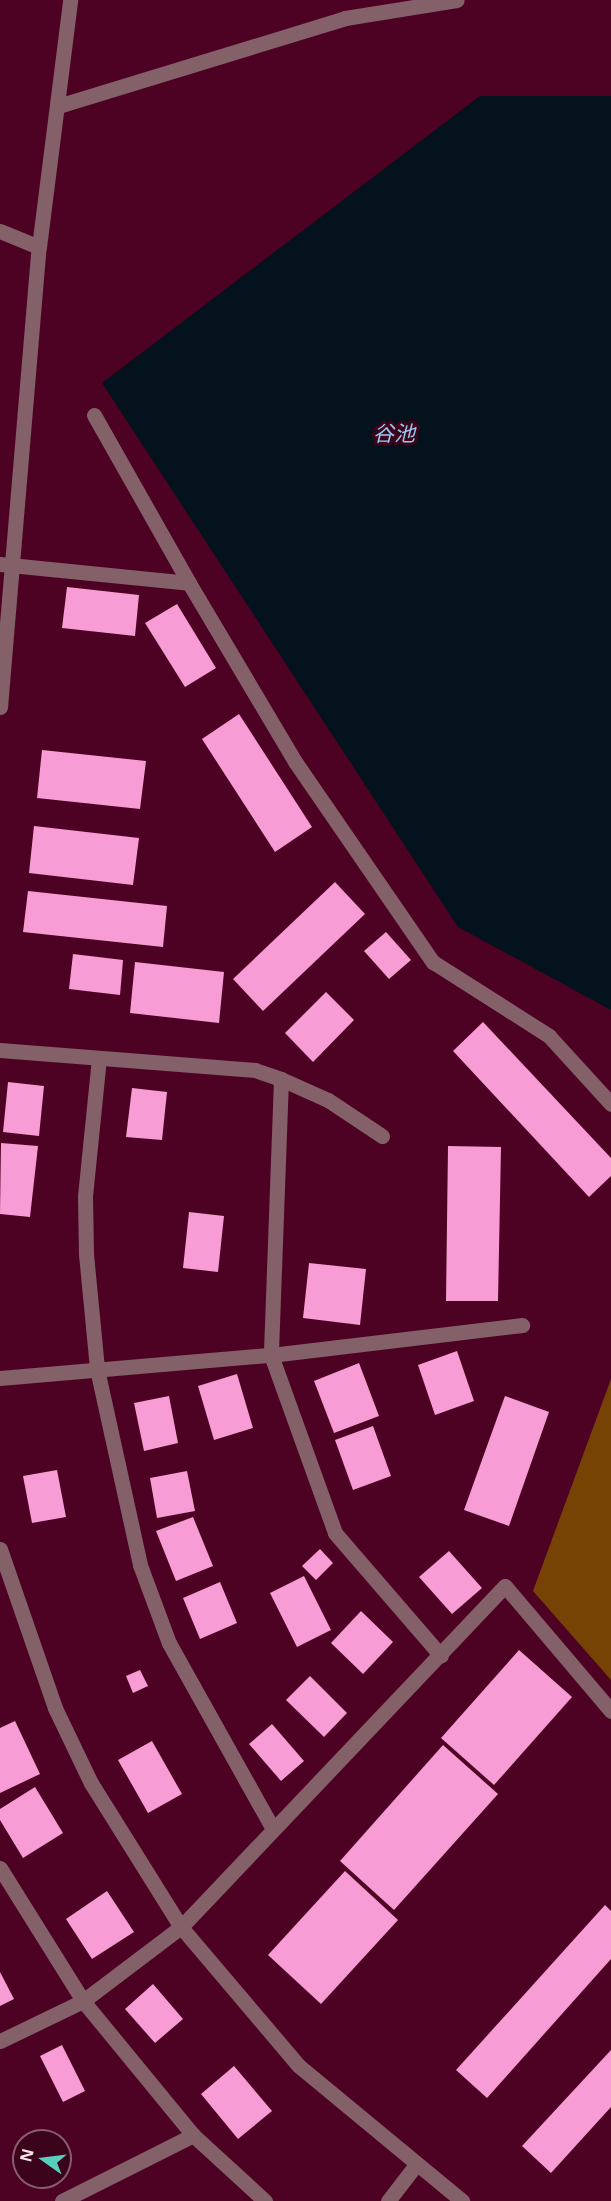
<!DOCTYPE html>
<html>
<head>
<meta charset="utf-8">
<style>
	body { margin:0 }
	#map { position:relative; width:611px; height:2201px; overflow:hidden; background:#4e0223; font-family:"Open Sans","Noto Sans JP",sans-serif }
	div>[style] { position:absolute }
	.forest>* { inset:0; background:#764305 }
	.water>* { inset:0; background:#03121d }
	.building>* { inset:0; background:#f89cd5 }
	.minor>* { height:15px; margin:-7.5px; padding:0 7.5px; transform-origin:7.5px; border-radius:7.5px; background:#846069 }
	.tertiary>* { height:15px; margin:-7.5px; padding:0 7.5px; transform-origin:7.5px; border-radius:7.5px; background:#846069 }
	span { translate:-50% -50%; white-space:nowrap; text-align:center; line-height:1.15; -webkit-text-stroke:6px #3c041b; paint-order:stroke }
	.water-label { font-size:21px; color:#96c9f0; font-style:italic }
	.north { position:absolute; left:12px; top:2129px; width:60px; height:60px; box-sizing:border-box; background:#3c041b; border:2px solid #885e6e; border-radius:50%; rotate:284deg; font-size:16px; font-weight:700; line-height:24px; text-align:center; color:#fae6eb }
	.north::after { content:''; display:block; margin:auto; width:21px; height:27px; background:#5acebd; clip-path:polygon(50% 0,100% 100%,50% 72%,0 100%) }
</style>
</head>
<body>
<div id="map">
	<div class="forest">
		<i style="clip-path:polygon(611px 1379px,611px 1680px,533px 1591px)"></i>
	</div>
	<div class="water">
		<i style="clip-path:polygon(480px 96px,611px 96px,611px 1010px,458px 927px,102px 383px)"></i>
	</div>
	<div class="building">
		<i style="clip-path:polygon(67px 587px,139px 595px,135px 636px,62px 628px)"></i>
		<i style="clip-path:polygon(177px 604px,216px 668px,185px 687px,145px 623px)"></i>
		<i style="clip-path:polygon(239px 714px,312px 827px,275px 852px,202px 739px)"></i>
		<i style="clip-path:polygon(42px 750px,146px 761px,140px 809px,37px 798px)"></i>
		<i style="clip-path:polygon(34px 826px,139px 838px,133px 885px,29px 873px)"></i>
		<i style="clip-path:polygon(335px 882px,365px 914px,263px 1011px,233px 979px)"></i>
		<i style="clip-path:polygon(28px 891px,167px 906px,163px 947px,23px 932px)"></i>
		<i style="clip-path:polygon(386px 932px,411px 960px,389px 979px,364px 951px)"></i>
		<i style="clip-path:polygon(73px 954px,123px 960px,120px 995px,69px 989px)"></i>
		<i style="clip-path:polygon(135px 962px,224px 972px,219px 1023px,130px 1013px)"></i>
		<i style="clip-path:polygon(326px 992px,354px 1020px,313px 1062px,285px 1033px)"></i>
		<i style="clip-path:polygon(483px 1022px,611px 1158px,611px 1176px,589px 1197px,453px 1051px)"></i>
		<i style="clip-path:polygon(8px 1082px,44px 1086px,39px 1136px,3px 1132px)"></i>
		<i style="clip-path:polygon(132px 1088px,167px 1092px,162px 1140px,126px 1137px)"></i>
		<i style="clip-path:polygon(1px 1143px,38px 1146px,30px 1217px,0 1214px)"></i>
		<i style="clip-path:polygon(448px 1146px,501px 1147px,498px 1301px,446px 1301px)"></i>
		<i style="clip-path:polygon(189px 1212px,224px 1216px,218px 1272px,183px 1268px)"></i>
		<i style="clip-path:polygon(309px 1263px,366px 1269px,360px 1325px,303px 1318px)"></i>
		<i style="clip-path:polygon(457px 1351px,474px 1401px,435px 1415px,418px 1365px)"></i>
		<i style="clip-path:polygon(359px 1363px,379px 1416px,334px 1433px,314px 1381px)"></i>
		<i style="clip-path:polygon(237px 1374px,253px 1428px,214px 1440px,198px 1386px)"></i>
		<i style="clip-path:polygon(169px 1396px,178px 1443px,144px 1451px,134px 1403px)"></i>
		<i style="clip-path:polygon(505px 1396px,549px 1412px,509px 1526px,464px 1510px)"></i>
		<i style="clip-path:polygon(373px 1426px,391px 1476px,353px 1490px,335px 1440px)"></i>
		<i style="clip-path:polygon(57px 1470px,66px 1517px,32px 1523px,23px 1476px)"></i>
		<i style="clip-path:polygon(187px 1471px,195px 1511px,157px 1518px,150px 1478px)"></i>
		<i style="clip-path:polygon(193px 1517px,213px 1566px,176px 1581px,156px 1531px)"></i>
		<i style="clip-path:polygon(320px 1549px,333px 1563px,316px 1580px,302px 1566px)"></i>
		<i style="clip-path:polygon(449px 1551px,482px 1588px,452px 1614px,419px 1577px)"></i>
		<i style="clip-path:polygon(304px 1576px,331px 1630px,297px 1647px,270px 1593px)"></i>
		<i style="clip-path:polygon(220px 1582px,237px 1623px,200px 1639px,183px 1598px)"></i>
		<i style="clip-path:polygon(361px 1611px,393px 1642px,363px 1674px,331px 1643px)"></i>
		<i style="clip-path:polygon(519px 1650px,572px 1697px,494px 1785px,441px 1738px)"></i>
		<i style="clip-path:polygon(140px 1670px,148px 1686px,133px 1693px,126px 1676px)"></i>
		<i style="clip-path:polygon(310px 1676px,347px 1713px,324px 1737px,286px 1700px)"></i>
		<i style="clip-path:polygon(15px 1721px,40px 1774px,0 1793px,0 1728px)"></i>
		<i style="clip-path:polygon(272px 1724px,304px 1761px,281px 1781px,249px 1744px)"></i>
		<i style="clip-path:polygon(152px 1741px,182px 1794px,148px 1813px,118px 1760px)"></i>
		<i style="clip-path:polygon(443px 1745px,498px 1794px,394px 1910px,340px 1861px)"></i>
		<i style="clip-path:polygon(35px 1787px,63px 1833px,23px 1858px,0 1820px,0 1809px)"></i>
		<i style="clip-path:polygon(345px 1871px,398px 1920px,321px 2004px,268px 1955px)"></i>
		<i style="clip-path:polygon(107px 1891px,134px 1932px,92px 1959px,66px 1919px)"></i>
		<i style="clip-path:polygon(605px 1905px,611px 1911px,611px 1959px,487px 2098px,456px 2070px)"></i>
		<i style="clip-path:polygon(0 1972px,14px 1999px,0 2006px)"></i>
		<i style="clip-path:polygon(153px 1984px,183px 2019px,155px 2043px,125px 2009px)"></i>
		<i style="clip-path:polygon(62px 2045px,85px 2091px,63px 2102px,40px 2056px)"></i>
		<i style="clip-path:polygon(611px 2050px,611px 2107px,551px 2173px,522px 2146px)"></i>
		<i style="clip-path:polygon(234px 2066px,272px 2111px,238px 2139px,201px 2094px)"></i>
	</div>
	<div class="minor">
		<i style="left:0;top:231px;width:42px;rotate:22.3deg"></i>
		<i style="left:94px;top:415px;width:193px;rotate:60.5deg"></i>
		<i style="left:0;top:564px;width:190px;rotate:5.7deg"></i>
		<i style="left:189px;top:583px;width:209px;rotate:59.3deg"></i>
		<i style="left:296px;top:763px;width:242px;rotate:55.5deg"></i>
		<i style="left:433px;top:962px;width:138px;rotate:32.5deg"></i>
		<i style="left:549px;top:1036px;width:92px;rotate:47.6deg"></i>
		<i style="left:0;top:1050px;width:256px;rotate:4.5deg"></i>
		<i style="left:255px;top:1070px;width:28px;rotate:19deg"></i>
		<i style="left:281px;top:1079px;width:276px;rotate:92.1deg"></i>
		<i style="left:271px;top:1355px;width:189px;rotate:70.2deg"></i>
		<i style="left:335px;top:1533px;width:162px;rotate:49.2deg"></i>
		<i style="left:99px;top:1058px;width:139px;rotate:95.8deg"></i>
		<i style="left:85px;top:1196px;width:58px;rotate:89deg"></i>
		<i style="left:86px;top:1254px;width:116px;rotate:84.5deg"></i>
		<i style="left:97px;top:1369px;width:201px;rotate:77.6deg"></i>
		<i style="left:140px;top:1565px;width:83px;rotate:69.6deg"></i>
		<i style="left:169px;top:1643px;width:213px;rotate:60.8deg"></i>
		<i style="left:281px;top:1079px;width:51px;rotate:24.1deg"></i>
		<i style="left:328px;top:1100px;width:65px;rotate:33.7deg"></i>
		<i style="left:0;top:1378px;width:272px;rotate:-4.9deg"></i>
		<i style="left:271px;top:1355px;width:253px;rotate:-6.8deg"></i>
		<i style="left:0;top:1868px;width:157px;rotate:58deg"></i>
		<i style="left:83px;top:2001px;width:173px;rotate:50.6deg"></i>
		<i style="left:193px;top:2135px;width:98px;rotate:42.5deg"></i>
		<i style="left:0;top:2041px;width:92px;rotate:-25.7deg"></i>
		<i style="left:83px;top:2001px;width:123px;rotate:-37.1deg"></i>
		<i style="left:181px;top:1927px;width:470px;rotate:-46.5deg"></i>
		<i style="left:505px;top:1586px;width:164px;rotate:49.7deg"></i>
		<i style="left:62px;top:2201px;width:147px;rotate:-26.7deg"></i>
		<i style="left:388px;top:2201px;width:44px;rotate:-52.4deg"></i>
	</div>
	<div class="tertiary">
		<i style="left:58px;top:106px;width:300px;rotate:-17deg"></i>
		<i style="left:345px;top:18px;width:113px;rotate:-9.1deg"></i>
		<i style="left:0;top:707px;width:462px;rotate:-85.2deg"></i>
		<i style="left:39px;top:247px;width:249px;rotate:-82.8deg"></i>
		<i style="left:0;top:1549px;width:168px;rotate:70.9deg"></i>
		<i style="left:55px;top:1708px;width:83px;rotate:64.4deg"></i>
		<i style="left:91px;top:1783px;width:170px;rotate:58deg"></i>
		<i style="left:181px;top:1927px;width:182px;rotate:49.7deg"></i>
		<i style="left:299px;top:2066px;width:212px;rotate:39.6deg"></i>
	</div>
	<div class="water-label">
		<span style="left:394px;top:433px">谷池</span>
	</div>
	<div class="north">N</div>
</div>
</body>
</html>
